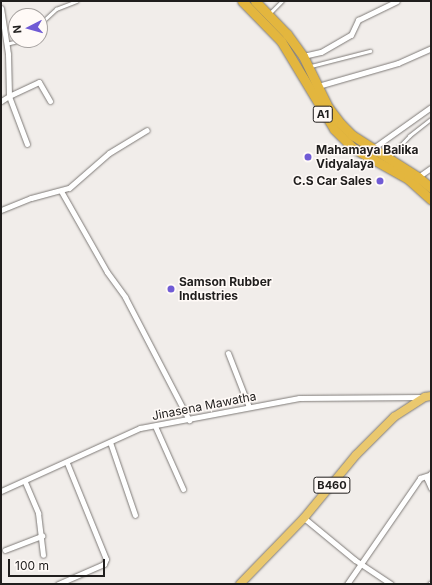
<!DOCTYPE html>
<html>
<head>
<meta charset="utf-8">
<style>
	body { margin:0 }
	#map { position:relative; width:432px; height:585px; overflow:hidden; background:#f1edea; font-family:Inter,sans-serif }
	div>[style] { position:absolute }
	.roads { filter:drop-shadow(0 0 1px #7e7a77) drop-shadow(0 0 1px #7e7a77) }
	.service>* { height:2.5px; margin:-1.25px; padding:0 1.25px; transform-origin:1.25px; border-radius:1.25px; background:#fff }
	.minor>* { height:5px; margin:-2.5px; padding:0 2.5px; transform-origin:2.5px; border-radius:2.5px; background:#fff }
	.primary>* { height:8px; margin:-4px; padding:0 4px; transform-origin:4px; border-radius:4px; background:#eac86e }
	.trunk>* { height:9px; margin:-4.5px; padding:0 4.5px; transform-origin:4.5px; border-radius:4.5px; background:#e3b63e }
	.dots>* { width:11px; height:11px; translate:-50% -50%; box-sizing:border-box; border:2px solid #fffaf7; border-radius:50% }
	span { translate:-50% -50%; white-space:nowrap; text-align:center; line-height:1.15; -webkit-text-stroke:3px #fffaf7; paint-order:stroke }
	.shield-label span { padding:1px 3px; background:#fffaf7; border:1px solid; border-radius:3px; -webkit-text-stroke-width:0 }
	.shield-label { font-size:11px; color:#201e1d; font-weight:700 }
	.poi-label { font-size:12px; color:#201e1d; font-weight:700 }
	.left { translate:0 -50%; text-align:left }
	.right { translate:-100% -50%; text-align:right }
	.street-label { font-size:12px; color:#201e1d }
	.frame { position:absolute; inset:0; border:2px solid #201e1d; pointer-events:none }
	.north { position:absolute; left:8px; top:8px; width:40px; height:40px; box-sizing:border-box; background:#fffaf7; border:1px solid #a6a2a0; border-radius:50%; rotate:264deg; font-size:11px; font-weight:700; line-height:16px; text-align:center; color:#201e1d }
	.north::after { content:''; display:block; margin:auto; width:14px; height:18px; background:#705bd5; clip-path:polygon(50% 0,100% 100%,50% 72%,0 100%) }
	.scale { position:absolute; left:8px; top:559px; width:97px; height:18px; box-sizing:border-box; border:2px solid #201e1d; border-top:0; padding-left:5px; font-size:12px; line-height:14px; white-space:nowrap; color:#201e1d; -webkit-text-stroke:3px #fffaf7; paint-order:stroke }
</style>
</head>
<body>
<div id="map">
	<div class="roads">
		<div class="service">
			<i style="left:270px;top:13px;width:17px;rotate:-45deg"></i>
			<i style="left:40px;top:24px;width:22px;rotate:-43deg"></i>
			<i style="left:56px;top:9px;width:22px;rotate:-21deg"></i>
			<i style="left:6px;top:44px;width:16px;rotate:-14deg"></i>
			<i style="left:311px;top:66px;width:61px;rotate:-14.3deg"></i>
			<i style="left:390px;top:156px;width:28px;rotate:-46deg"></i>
			<i style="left:409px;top:136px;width:28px;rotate:-38deg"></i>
		</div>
		<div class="minor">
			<i style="left:1px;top:8px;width:47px;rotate:81.3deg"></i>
			<i style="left:8px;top:54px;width:42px;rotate:88.6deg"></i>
			<i style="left:9px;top:96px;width:9px;rotate:148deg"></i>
			<i style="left:303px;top:56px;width:18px;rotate:-13deg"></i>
			<i style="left:321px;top:52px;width:34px;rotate:-30deg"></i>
			<i style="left:351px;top:35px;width:17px;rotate:-65deg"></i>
			<i style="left:358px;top:20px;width:43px;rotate:-26deg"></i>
			<i style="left:318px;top:86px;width:83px;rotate:-16deg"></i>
			<i style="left:398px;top:63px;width:36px;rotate:-24deg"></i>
			<i style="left:27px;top:144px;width:51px;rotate:-110.6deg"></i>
			<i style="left:9px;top:96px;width:33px;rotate:-25deg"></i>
			<i style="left:39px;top:82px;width:22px;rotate:60deg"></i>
			<i style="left:372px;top:149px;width:72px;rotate:-35.4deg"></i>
			<i style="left:418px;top:177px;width:16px;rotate:-35deg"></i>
			<i style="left:61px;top:191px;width:93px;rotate:60.4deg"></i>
			<i style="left:107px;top:272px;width:31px;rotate:54deg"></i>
			<i style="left:125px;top:297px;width:139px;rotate:62.5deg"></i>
			<i style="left:1px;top:210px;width:32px;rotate:-22deg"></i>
			<i style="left:31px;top:198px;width:39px;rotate:-15deg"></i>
			<i style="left:69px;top:188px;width:53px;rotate:-41.2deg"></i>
			<i style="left:109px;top:153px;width:44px;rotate:-31.2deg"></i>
			<i style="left:228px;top:353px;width:58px;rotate:68.7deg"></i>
			<i style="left:155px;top:426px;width:69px;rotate:66deg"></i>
			<i style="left:110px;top:442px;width:77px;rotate:71.1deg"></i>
			<i style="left:431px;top:473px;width:7px;rotate:124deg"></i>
			<i style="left:427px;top:479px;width:10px;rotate:66deg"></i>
			<i style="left:25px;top:482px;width:34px;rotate:67deg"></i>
			<i style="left:38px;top:513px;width:42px;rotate:83.2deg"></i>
			<i style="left:1px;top:491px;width:153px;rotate:-24.4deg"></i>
			<i style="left:140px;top:428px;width:162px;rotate:-10.7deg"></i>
			<i style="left:299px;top:398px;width:124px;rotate:-0.5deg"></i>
			<i style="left:304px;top:518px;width:66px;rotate:39.5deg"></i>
			<i style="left:355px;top:560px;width:43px;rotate:33.7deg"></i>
			<i style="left:5px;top:550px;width:40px;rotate:-21deg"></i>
			<i style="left:58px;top:584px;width:50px;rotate:-23.5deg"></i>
			<i style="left:104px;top:564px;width:5px;rotate:-68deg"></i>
			<i style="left:106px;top:559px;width:104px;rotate:-112.1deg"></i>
			<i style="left:347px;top:584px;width:129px;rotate:-55.4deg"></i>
			<i style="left:420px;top:478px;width:9px;rotate:-18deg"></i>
			<i style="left:430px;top:584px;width:1px;rotate:-45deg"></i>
		</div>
		<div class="primary">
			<i style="left:240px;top:584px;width:92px;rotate:-45.9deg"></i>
			<i style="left:304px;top:518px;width:82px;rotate:-50.5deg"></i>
			<i style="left:356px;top:455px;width:54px;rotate:-45deg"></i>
			<i style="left:394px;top:417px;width:37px;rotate:-33deg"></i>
			<i style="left:425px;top:397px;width:6px;rotate:-9deg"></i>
		</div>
		<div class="trunk">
			<i style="left:242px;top:1px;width:56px;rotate:45.7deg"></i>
			<i style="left:281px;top:41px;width:103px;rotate:58.9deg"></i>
			<i style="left:334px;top:129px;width:27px;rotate:45deg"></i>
			<i style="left:353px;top:148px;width:63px;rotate:29.4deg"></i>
			<i style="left:408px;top:179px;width:31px;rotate:42deg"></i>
			<i style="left:255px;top:1px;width:46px;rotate:45.9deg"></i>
			<i style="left:287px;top:34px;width:27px;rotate:54deg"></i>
			<i style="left:303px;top:56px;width:57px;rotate:63.9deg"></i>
			<i style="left:328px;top:107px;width:21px;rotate:53deg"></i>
			<i style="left:341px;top:124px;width:16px;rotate:45deg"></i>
			<i style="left:352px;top:135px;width:78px;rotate:32.5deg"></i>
			<i style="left:418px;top:177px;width:17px;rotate:40deg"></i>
		</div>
	</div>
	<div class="dots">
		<i style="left:308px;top:157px;background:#705bd5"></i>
		<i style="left:380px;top:181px;background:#705bd5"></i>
		<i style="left:171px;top:289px;background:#705bd5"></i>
	</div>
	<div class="shield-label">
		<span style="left:323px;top:114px">A1</span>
		<span style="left:332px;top:485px">B460</span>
	</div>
	<div class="poi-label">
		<span class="left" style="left:316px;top:157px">Mahamaya Balika<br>Vidyalaya</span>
		<span class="right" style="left:372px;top:181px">C.S Car Sales</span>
		<span class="left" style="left:179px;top:289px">Samson Rubber<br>Industries</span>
	</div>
	<div class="street-label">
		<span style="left:204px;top:406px;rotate:-11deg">Jinasena Mawatha</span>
	</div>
	<div class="frame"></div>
	<div class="north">N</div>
	<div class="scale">100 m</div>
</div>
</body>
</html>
